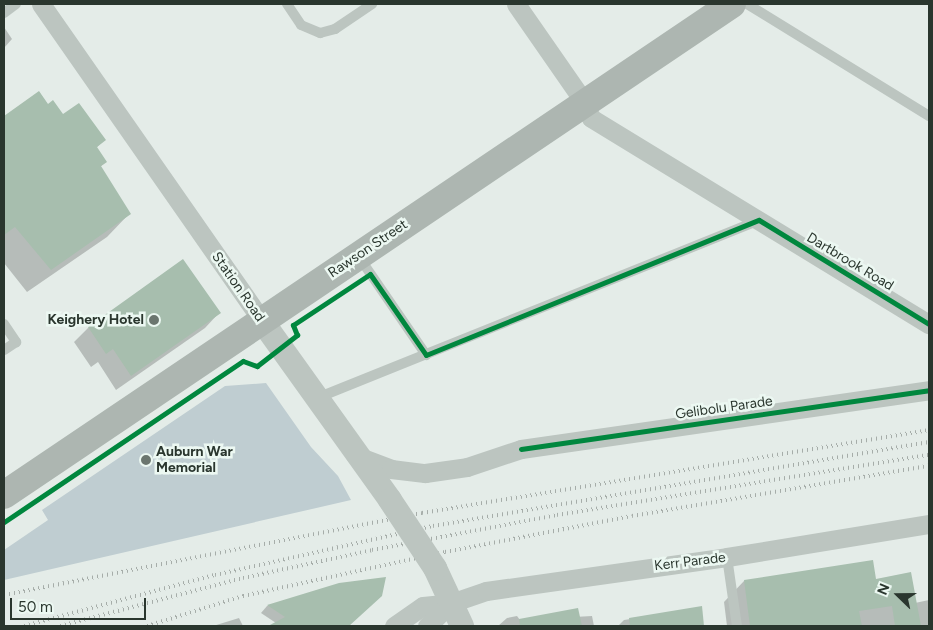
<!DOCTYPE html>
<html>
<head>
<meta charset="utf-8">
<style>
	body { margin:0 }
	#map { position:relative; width:933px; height:630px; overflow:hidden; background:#e4ece8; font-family:Figtree,sans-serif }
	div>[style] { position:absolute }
	.green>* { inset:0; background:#bfcdd1 }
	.shadow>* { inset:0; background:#0003 }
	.building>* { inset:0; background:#a7beae }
	.service>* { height:10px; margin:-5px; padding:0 5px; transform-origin:5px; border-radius:5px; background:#bcc5c0 }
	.minor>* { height:19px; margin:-9.5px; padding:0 9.5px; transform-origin:9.5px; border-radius:9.5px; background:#bcc5c0 }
	.tertiary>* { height:24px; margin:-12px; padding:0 12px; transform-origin:12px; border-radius:12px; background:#bcc5c0 }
	.secondary>* { height:28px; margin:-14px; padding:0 14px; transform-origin:14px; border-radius:14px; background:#adb6b1 }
	.rail>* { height:4px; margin-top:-2px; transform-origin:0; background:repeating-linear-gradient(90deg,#a6ada9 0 1px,transparent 0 5px) }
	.tertiary-bridge>* { height:24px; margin:-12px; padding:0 12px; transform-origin:12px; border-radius:12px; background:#bcc5c0 }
	.cycleway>* { height:5px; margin:-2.5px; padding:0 2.5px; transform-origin:2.5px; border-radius:2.5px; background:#00873e }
	.dots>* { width:14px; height:14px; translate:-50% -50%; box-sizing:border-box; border:2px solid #ecf8f2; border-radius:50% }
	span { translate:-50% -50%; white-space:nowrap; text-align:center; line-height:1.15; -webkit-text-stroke:5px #ecf8f2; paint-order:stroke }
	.street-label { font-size:14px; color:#2a362e }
	.poi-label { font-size:14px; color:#2a362e; font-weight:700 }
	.right { translate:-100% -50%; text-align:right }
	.left { translate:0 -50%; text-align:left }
	.frame { position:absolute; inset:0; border:5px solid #2a362e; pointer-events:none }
	.north { position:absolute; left:873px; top:570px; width:50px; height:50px; -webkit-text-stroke:4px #ecf8f2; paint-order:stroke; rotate:292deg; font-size:14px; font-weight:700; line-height:20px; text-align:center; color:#2a362e }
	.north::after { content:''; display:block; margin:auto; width:18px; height:22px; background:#2a362e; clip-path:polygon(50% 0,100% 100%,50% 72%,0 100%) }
	.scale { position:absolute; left:10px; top:598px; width:136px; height:22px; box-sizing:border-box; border:2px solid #2a362e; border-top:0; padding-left:6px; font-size:15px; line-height:18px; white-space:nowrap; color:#2a362e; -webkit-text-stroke:4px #ecf8f2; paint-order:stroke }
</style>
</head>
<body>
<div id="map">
	<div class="green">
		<i style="clip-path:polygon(266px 383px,311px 447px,338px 476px,351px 500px,4px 580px,4px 550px,48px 520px,42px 510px,225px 386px)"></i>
	</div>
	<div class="shadow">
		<i style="clip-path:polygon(4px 27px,12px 39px,4px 48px)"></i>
		<i style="clip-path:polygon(39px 92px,48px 105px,104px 140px,96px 148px,106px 162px,100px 167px,129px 214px,107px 237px,27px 292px,4px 263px,4px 117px)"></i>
		<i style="clip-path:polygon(183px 261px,219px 313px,205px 328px,116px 390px,98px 362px,91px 367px,74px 342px,88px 328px)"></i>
		<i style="clip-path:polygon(872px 561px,875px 580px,915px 603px,929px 600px,929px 626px,727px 626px,724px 602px,744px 581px)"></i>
		<i style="clip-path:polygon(340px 584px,373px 603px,348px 626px,270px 626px,276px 623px,261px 613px,267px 606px)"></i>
		<i style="clip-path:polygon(701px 608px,703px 626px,618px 626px,624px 620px)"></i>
		<i style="clip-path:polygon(517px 616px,520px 620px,592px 616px,594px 626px,498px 626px,507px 618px)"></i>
		<i style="clip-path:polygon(239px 618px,243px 626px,213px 626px)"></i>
	</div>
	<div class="building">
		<i style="clip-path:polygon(39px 91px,48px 104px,53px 100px,63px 114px,79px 103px,106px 140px,97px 147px,107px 162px,101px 166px,131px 214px,51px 270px,15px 227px,4px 235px,4px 116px)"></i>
		<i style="clip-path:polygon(183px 259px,221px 313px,131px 376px,113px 349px,106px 354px,88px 327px)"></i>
		<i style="clip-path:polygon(873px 560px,876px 579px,911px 572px,921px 626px,895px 626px,892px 606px,859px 611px,862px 626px,750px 626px,744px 580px)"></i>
		<i style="clip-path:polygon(386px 577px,382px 596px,349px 626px,268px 626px,285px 617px,267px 605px,339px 583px)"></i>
		<i style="clip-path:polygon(702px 606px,704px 626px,630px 626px,629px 618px)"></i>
		<i style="clip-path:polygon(578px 608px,582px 626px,520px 626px,519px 619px)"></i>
	</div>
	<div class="service">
		<i style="left:287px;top:4px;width:25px;rotate:56deg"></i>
		<i style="left:301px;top:25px;width:21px;rotate:23deg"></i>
		<i style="left:320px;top:33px;width:16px;rotate:-15deg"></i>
		<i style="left:335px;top:29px;width:45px;rotate:-34deg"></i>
		<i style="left:747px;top:4px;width:214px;rotate:31.6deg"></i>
		<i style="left:4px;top:13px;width:15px;rotate:-37deg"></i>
		<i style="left:359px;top:257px;width:119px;rotate:55.6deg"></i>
		<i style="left:4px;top:324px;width:22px;rotate:56deg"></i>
		<i style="left:16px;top:342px;width:14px;rotate:146deg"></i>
		<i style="left:317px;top:398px;width:476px;rotate:-21.9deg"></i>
		<i style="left:727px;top:557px;width:70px;rotate:81.8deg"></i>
	</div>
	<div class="minor">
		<i style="left:41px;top:4px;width:386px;rotate:55.1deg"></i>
		<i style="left:516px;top:4px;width:119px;rotate:55.2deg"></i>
		<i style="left:584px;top:102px;width:17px;rotate:66deg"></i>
		<i style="left:591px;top:118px;width:396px;rotate:31.4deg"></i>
		<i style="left:355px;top:455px;width:39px;rotate:21deg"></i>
		<i style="left:391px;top:469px;width:34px;rotate:7deg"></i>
		<i style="left:425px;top:473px;width:42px;rotate:-8.1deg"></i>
		<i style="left:467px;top:467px;width:57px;rotate:-18.4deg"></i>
		<i style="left:521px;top:449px;width:412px;rotate:-8.2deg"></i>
		<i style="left:394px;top:626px;width:35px;rotate:-35deg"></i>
		<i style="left:423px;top:606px;width:28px;rotate:-6deg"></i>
		<i style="left:451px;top:603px;width:37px;rotate:-19deg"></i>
		<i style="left:486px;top:591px;width:243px;rotate:-8deg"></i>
		<i style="left:727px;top:557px;width:205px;rotate:-9.3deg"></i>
		<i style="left:427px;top:626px;width:33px;rotate:-44deg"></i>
	</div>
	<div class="tertiary">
		<i style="left:262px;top:321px;width:220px;rotate:54.4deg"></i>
		<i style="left:435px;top:568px;width:64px;rotate:65deg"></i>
	</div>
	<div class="secondary">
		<i style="left:4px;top:495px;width:878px;rotate:-34deg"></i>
	</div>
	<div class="rail">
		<i style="left:4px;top:595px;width:426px;rotate:-11.1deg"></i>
		<i style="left:422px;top:513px;width:514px;rotate:-9.3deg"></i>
		<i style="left:24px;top:626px;width:198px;rotate:-15deg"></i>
		<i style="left:215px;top:575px;width:223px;rotate:-12.7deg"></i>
		<i style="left:433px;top:526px;width:503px;rotate:-9.61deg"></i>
		<i style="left:60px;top:626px;width:189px;rotate:-14.7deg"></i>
		<i style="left:243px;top:578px;width:132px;rotate:-12.2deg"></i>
		<i style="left:372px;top:550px;width:188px;rotate:-10.7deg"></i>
		<i style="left:557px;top:515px;width:377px;rotate:-9.2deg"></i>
		<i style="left:147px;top:626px;width:101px;rotate:-17.4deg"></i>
		<i style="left:243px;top:596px;width:207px;rotate:-12.3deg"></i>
		<i style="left:445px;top:552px;width:190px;rotate:-10.9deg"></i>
		<i style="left:632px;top:516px;width:301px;rotate:-9.6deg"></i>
	</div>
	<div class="tertiary-bridge">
		<i style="left:390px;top:500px;width:82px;rotate:56.5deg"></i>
	</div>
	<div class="cycleway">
		<i style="left:521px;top:449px;width:412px;rotate:-8.2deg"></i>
		<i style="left:4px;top:522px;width:288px;rotate:-34deg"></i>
		<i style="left:243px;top:361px;width:15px;rotate:20deg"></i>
		<i style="left:257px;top:366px;width:51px;rotate:-37.8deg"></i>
		<i style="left:297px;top:335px;width:11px;rotate:-112deg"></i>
		<i style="left:293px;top:325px;width:92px;rotate:-33.5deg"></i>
		<i style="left:370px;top:274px;width:98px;rotate:55.3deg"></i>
		<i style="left:426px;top:355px;width:359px;rotate:-22.1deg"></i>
		<i style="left:759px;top:220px;width:199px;rotate:31.5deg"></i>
	</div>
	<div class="dots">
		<i style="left:154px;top:320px;background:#6b766f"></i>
		<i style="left:146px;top:460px;background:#6b766f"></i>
	</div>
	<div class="street-label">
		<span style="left:368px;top:249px;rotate:-34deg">Rawson Street</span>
		<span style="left:850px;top:262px;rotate:31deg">Dartbrook Road</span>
		<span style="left:238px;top:287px;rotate:55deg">Station Road</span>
		<span style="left:724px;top:408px;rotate:-8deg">Gelibolu Parade</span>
		<span style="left:690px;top:562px;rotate:-7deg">Kerr Parade</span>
	</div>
	<div class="poi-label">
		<span class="right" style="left:144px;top:320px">Keighery Hotel</span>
		<span class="left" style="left:156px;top:460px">Auburn War<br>Memorial</span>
	</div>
	<div class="frame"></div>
	<div class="north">N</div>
	<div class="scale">50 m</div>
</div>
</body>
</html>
